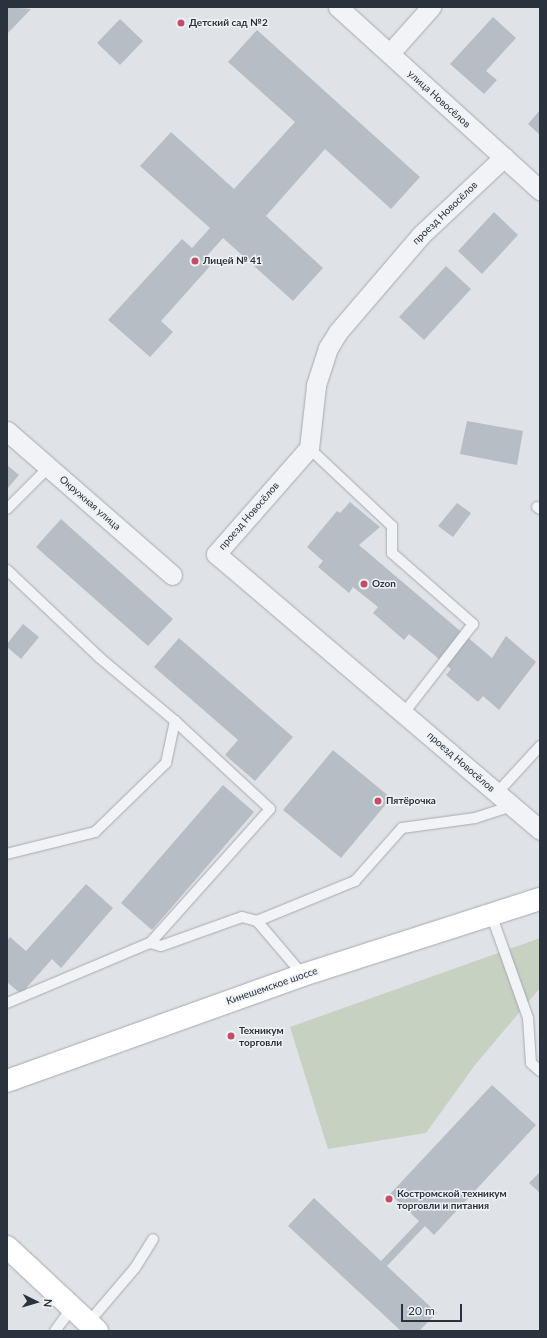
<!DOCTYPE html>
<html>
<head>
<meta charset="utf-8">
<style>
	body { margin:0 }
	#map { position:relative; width:547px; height:1338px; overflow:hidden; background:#dfe3e7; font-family:Lato,sans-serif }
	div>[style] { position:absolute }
	.green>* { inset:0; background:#c6d1c1 }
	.building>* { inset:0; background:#b7bdc4 }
	.roads { filter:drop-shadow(0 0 1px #a5aab1) drop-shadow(0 0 1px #a5aab1) }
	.lane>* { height:10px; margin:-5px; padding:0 5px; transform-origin:5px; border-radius:5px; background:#f2f3f6 }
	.street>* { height:19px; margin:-9.5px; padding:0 9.5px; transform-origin:9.5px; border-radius:9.5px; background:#f2f3f6 }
	.primary>* { height:22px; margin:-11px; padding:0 11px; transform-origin:11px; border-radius:11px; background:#fff }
	.highway>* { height:22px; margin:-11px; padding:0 11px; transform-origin:11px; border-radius:11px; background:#fff }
	.dots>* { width:11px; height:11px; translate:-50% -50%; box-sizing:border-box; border:2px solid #eff2f5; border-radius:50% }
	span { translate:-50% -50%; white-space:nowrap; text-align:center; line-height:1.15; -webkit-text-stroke:3px #eff2f5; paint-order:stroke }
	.poi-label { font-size:10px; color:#29323d; font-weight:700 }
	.left { translate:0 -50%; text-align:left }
	.street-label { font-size:10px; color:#29323d }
	.frame { position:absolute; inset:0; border:8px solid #29323d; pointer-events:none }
	.north { position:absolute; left:16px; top:1282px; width:40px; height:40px; -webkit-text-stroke:3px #eff2f5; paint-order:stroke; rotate:95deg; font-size:11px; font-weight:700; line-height:16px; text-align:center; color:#29323d }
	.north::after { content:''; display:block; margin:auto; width:14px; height:18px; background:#29323d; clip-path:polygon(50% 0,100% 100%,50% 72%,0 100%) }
	.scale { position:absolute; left:401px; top:1304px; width:61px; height:18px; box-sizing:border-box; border:2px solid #29323d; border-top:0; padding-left:5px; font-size:12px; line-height:14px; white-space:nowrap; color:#29323d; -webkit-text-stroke:3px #eff2f5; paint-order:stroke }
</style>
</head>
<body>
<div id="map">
	<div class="green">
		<i style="clip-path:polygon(540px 938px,540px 988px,475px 1065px,426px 1133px,328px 1149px,290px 1027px)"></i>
	</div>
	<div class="building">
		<i style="clip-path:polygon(7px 7px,31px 9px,7px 34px)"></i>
		<i style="clip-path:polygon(493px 17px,516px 38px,486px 71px,497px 80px,484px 94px,450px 64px)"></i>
		<i style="clip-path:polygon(120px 19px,143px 41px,120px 65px,97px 43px)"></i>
		<i style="clip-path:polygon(257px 30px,420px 177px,391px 209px,325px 149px,266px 216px,323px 268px,293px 301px,223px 238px,204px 259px,211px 265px,161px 321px,173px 332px,150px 357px,108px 320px,182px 239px,192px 248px,210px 228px,140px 166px,171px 132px,234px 189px,295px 122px,228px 62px)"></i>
		<i style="clip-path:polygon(540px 110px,540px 135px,528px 124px)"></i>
		<i style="clip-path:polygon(494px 212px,518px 235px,482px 274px,458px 251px)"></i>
		<i style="clip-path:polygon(446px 266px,471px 289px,424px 340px,399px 317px)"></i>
		<i style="clip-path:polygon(467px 421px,523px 431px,517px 465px,460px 454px)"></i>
		<i style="clip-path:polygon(7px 465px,19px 475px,7px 489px)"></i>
		<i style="clip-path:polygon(350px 502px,380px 527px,359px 545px,492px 658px,506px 636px,536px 662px,499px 710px,483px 696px,478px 702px,446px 675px,451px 669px,409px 634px,404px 640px,373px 613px,378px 607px,353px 587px,349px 593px,318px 567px,323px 561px,307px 547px,337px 511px,340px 513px)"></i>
		<i style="clip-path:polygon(457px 503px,471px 513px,453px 537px,438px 526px)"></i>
		<i style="clip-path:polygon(61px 519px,173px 619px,148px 646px,36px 547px)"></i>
		<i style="clip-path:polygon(23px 624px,39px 637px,21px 659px,7px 647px,7px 644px)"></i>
		<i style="clip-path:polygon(179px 638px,293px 737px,255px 781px,225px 755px,238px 740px,154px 667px)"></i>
		<i style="clip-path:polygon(333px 750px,391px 798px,341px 858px,283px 810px)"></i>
		<i style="clip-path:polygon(223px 785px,254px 812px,152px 930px,121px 903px)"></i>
		<i style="clip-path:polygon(86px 884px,113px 908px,61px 968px,52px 959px,21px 994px,7px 982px,7px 941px,10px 937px,26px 951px)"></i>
		<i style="clip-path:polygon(492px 1085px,536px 1125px,434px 1235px,425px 1226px,387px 1266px,437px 1313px,419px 1331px,401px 1331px,288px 1226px,314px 1198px,381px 1261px,419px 1221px,390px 1194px)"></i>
		<i style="clip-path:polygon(540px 1172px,540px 1193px,529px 1183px)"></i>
	</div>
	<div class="roads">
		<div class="lane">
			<i style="left:309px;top:448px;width:114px;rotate:43.2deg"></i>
			<i style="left:392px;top:526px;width:27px;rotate:90deg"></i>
			<i style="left:392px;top:553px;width:108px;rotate:41.2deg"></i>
			<i style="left:473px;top:624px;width:113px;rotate:127.8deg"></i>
			<i style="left:537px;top:507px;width:4px;rotate:34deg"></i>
			<i style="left:7px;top:509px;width:59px;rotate:-45deg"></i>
			<i style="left:7px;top:570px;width:128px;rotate:43.4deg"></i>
			<i style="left:100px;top:658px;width:98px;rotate:40deg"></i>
			<i style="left:175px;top:721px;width:43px;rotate:102.1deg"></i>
			<i style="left:166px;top:763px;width:99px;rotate:135.8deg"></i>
			<i style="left:95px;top:832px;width:91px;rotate:166deg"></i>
			<i style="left:175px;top:721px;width:129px;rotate:42.8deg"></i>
			<i style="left:270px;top:809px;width:180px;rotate:131.8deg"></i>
			<i style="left:150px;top:943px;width:11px;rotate:15deg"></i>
			<i style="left:161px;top:946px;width:86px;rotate:-19.7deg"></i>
			<i style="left:242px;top:917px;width:16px;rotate:15deg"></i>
			<i style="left:257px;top:921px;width:71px;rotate:49.6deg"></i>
			<i style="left:497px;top:793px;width:64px;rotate:-47.5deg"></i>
			<i style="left:491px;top:914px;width:110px;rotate:70.4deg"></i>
			<i style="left:528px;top:1018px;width:45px;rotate:86.2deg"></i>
			<i style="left:531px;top:1063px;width:12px;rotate:42deg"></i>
			<i style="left:257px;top:921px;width:106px;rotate:-22.2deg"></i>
			<i style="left:355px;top:881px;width:71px;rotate:-48.4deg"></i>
			<i style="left:402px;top:828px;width:74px;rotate:-7.8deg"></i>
			<i style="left:475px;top:818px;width:39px;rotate:-18deg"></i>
			<i style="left:7px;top:1003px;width:155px;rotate:-22.8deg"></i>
			<i style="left:88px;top:1323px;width:72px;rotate:-49.5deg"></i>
			<i style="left:135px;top:1268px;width:34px;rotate:-58deg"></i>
			<i style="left:55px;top:1331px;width:29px;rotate:-54deg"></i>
		</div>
		<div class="street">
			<i style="left:338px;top:7px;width:273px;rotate:42.2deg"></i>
			<i style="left:390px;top:53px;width:62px;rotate:-48.3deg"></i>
			<i style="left:504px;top:157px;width:114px;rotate:136.8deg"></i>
			<i style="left:421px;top:235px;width:128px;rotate:130.6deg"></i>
			<i style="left:338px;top:332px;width:19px;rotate:122deg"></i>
			<i style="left:328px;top:348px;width:40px;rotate:108deg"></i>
			<i style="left:316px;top:386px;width:62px;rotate:96.4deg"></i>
			<i style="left:309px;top:448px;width:141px;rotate:131.3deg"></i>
			<i style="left:216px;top:554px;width:426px;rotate:40.4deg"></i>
			<i style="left:7px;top:431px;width:219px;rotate:41.1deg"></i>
		</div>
		<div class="primary">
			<i style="left:7px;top:1081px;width:314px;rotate:-19.7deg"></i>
			<i style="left:303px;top:975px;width:249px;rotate:-17.8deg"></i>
		</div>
		<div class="highway">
			<i style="left:7px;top:1247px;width:123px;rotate:43deg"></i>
		</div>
	</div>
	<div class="dots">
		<i style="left:181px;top:23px;background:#c34d66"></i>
		<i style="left:195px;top:261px;background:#c34d66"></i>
		<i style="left:364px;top:584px;background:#c34d66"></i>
		<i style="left:378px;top:801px;background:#c34d66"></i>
		<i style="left:231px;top:1036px;background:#c34d66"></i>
		<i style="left:389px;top:1199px;background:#c34d66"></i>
	</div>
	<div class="poi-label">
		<span class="left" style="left:189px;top:23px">Детский сад №2</span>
		<span class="left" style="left:203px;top:261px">Лицей № 41</span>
		<span class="left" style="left:372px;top:584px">Ozon</span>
		<span class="left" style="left:386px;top:801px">Пятёрочка</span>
		<span class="left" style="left:239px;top:1036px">Техникум<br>торговли</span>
		<span class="left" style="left:397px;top:1199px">Костромской техникум<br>торговли и питания</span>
	</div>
	<div class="street-label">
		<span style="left:439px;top:99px;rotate:42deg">улица Новосёлов</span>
		<span style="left:445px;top:213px;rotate:-44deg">проезд Новосёлов</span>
		<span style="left:90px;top:503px;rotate:41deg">Окружная улица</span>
		<span style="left:249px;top:516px;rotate:-49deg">проезд Новосёлов</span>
		<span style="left:461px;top:762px;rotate:41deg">проезд Новосёлов</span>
		<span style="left:272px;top:986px;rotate:-19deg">Кинешемское шоссе</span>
	</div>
	<div class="frame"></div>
	<div class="north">N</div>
	<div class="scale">20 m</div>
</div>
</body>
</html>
